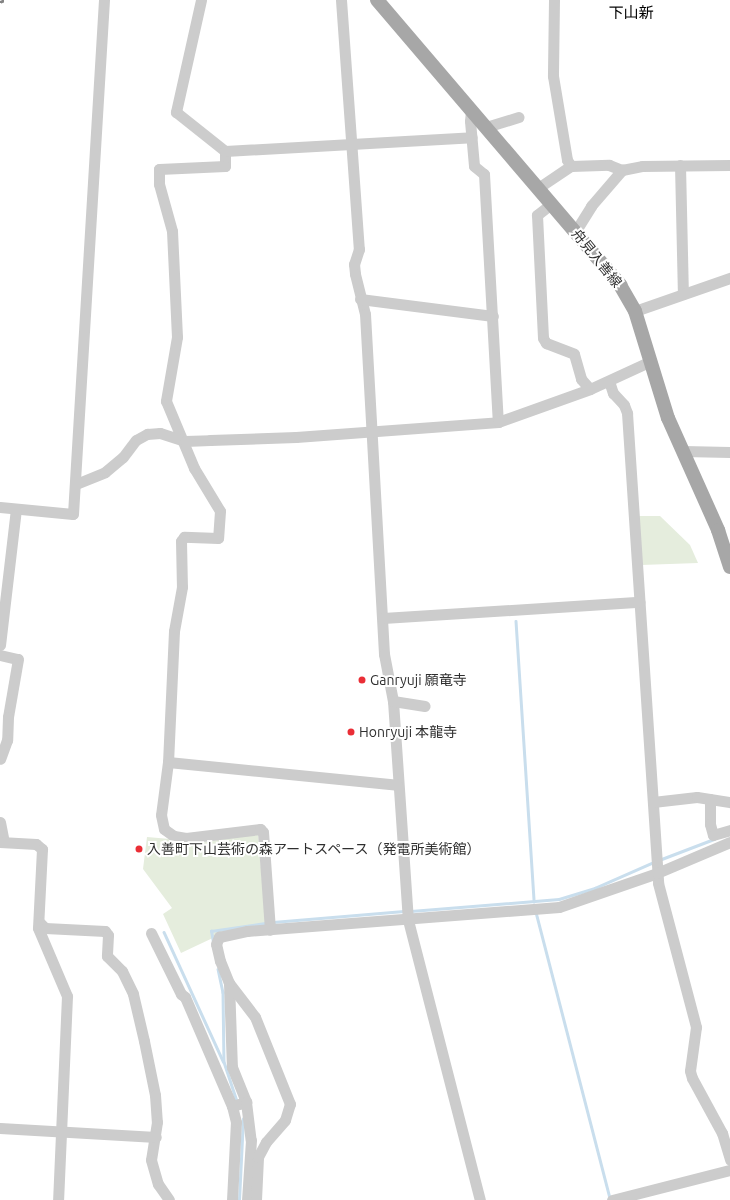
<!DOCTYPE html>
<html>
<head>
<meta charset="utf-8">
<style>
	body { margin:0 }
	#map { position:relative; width:730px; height:1200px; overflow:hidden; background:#fff; font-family:Ubuntu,"Noto Sans JP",sans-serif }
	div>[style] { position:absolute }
	.green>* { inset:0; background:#e5eddd }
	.stream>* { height:2.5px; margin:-1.25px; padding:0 1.25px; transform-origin:1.25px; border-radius:1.25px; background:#c9deed }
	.minor>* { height:11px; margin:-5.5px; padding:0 5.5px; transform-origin:5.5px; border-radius:5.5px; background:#ccc }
	.major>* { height:14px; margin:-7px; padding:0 7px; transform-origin:7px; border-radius:7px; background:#a7a7a7 }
	.rail>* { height:2.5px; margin-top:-1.25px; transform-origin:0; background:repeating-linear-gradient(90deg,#848484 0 4px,transparent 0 7px) }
	.dots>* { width:11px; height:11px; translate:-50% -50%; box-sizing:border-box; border:2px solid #fff; border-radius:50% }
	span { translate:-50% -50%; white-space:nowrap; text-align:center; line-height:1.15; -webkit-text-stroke:4px #fff; paint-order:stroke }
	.street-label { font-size:14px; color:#2f2f2f }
	.poi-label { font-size:14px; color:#2f2f2f }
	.left { translate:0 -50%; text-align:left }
	.neighbourhood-label { font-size:15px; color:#000 }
</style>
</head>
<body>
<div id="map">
	<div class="green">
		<i style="clip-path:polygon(638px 516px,660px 516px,690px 545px,698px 563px,641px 565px)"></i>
		<i style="clip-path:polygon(258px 833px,266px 926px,217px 936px,181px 953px,163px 914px,172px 908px,143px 869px,147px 837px,170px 839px,185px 844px,200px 843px)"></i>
	</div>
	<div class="stream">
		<i style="left:516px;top:621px;width:281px;rotate:86.3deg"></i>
		<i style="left:659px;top:860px;width:59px;rotate:-20.9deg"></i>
		<i style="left:411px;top:911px;width:148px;rotate:-4.6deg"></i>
		<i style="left:559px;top:899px;width:38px;rotate:-17deg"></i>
		<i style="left:595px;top:888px;width:64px;rotate:-23.8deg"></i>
		<i style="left:536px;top:912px;width:295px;rotate:75.5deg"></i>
		<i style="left:273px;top:922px;width:131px;rotate:-4.8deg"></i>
		<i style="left:164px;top:932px;width:142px;rotate:65.4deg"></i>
		<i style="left:213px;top:942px;width:11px;rotate:-100deg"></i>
		<i style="left:211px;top:931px;width:56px;rotate:-8.3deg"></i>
		<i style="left:218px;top:969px;width:24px;rotate:78deg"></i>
		<i style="left:223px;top:992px;width:70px;rotate:89.2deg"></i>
		<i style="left:224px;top:1062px;width:41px;rotate:71.6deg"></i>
		<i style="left:239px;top:1200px;width:81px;rotate:-87.2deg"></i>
	</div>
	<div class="minor">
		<i style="left:201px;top:0;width:115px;rotate:102.6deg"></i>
		<i style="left:176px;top:112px;width:63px;rotate:38.5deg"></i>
		<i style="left:225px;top:151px;width:15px;rotate:90deg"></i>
		<i style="left:225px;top:166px;width:66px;rotate:177.4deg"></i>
		<i style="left:159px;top:169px;width:15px;rotate:90deg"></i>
		<i style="left:159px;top:184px;width:49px;rotate:74.5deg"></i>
		<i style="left:172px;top:231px;width:106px;rotate:87.3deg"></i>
		<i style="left:177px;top:337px;width:65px;rotate:99.8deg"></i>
		<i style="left:166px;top:401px;width:73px;rotate:67.3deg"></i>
		<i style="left:194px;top:468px;width:50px;rotate:58.8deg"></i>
		<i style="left:220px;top:511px;width:27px;rotate:94deg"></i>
		<i style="left:218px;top:538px;width:34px;rotate:-178deg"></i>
		<i style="left:184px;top:537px;width:5px;rotate:127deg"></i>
		<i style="left:181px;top:541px;width:46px;rotate:88.8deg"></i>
		<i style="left:182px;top:587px;width:45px;rotate:100.3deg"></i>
		<i style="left:174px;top:631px;width:131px;rotate:92.6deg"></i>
		<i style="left:168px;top:762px;width:53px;rotate:97.5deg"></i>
		<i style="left:161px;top:815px;width:14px;rotate:78deg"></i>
		<i style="left:164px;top:829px;width:12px;rotate:35deg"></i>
		<i style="left:174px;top:836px;width:12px;rotate:9deg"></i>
		<i style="left:186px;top:838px;width:75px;rotate:-6.9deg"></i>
		<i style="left:260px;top:829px;width:4px;rotate:45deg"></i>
		<i style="left:263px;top:832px;width:98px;rotate:85.9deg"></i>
		<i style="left:341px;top:0;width:250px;rotate:85.9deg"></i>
		<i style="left:359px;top:249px;width:16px;rotate:108deg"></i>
		<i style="left:354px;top:264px;width:10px;rotate:84deg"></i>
		<i style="left:355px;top:274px;width:41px;rotate:76deg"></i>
		<i style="left:365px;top:314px;width:341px;rotate:86.8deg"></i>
		<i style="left:384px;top:654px;width:48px;rotate:79.2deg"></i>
		<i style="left:393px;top:701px;width:220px;rotate:86.1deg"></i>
		<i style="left:408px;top:920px;width:289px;rotate:75.6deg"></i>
		<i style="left:554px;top:0;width:76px;rotate:90.8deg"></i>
		<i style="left:553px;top:76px;width:85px;rotate:80.5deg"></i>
		<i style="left:567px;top:160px;width:7px;rotate:56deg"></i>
		<i style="left:571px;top:166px;width:38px;rotate:-2deg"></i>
		<i style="left:609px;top:165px;width:14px;rotate:21deg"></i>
		<i style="left:471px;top:110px;width:11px;rotate:95deg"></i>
		<i style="left:470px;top:121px;width:45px;rotate:84.9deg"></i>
		<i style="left:474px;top:166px;width:13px;rotate:39deg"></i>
		<i style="left:484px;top:174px;width:248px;rotate:86.8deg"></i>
		<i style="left:486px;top:127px;width:34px;rotate:-17deg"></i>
		<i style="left:225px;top:151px;width:247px;rotate:-3.2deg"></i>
		<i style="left:680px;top:165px;width:129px;rotate:88.7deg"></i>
		<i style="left:538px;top:188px;width:40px;rotate:-34deg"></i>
		<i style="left:551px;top:204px;width:18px;rotate:142deg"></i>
		<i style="left:537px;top:215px;width:123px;rotate:87.2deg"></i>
		<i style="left:543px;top:338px;width:6px;rotate:59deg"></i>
		<i style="left:546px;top:343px;width:30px;rotate:21deg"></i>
		<i style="left:574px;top:354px;width:26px;rotate:74deg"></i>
		<i style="left:581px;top:379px;width:13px;rotate:48deg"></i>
		<i style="left:575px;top:232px;width:31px;rotate:-58deg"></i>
		<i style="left:591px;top:206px;width:48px;rotate:-49.3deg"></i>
		<i style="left:622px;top:170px;width:20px;rotate:-11deg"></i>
		<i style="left:642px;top:166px;width:88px;rotate:-0.7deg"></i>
		<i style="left:360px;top:299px;width:134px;rotate:7.3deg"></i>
		<i style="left:635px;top:311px;width:101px;rotate:-19.2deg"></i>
		<i style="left:609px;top:381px;width:13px;rotate:72deg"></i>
		<i style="left:613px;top:393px;width:16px;rotate:47deg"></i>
		<i style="left:624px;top:405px;width:9px;rotate:69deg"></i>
		<i style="left:627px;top:413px;width:471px;rotate:86.2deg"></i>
		<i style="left:658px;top:883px;width:149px;rotate:75.2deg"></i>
		<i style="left:696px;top:1027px;width:44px;rotate:97.8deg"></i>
		<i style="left:690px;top:1071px;width:7px;rotate:74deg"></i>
		<i style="left:692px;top:1078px;width:63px;rotate:61.4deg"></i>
		<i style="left:722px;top:1133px;width:28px;rotate:73deg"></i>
		<i style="left:683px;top:451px;width:47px;rotate:1.2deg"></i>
		<i style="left:76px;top:484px;width:31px;rotate:-22deg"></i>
		<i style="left:105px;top:472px;width:23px;rotate:-40deg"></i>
		<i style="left:123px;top:457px;width:21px;rotate:-53deg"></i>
		<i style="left:136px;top:440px;width:13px;rotate:-29deg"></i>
		<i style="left:147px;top:434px;width:13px;rotate:-4deg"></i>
		<i style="left:160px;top:433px;width:26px;rotate:18deg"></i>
		<i style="left:185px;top:441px;width:25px;rotate:-2deg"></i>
		<i style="left:210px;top:440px;width:86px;rotate:-2deg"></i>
		<i style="left:296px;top:437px;width:203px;rotate:-4.2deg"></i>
		<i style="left:498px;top:422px;width:98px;rotate:-19.7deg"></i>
		<i style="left:590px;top:389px;width:67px;rotate:-24.7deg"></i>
		<i style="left:0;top:507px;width:73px;rotate:5.5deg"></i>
		<i style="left:73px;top:514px;width:515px;rotate:-86.55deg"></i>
		<i style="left:383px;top:618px;width:257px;rotate:-3.6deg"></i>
		<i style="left:0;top:645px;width:137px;rotate:-83.3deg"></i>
		<i style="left:0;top:655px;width:18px;rotate:13deg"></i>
		<i style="left:18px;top:659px;width:59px;rotate:99.8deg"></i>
		<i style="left:8px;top:717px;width:23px;rotate:92deg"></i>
		<i style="left:7px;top:740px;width:20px;rotate:110deg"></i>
		<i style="left:393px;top:701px;width:32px;rotate:9deg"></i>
		<i style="left:168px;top:762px;width:230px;rotate:5.7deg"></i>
		<i style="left:710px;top:799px;width:25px;rotate:90deg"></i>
		<i style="left:710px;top:824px;width:11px;rotate:75deg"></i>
		<i style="left:713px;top:835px;width:18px;rotate:-16deg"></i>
		<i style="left:653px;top:802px;width:44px;rotate:-6.5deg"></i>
		<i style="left:697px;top:797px;width:33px;rotate:9deg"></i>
		<i style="left:0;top:822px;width:20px;rotate:79deg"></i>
		<i style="left:0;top:842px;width:36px;rotate:3deg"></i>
		<i style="left:36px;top:844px;width:8px;rotate:40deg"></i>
		<i style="left:42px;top:849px;width:79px;rotate:92.9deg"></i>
		<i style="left:38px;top:928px;width:74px;rotate:66.9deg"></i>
		<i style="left:67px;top:996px;width:204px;rotate:92.5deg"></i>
		<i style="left:39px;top:922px;width:8px;rotate:45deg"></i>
		<i style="left:45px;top:928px;width:60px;rotate:2.9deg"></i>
		<i style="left:105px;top:931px;width:5px;rotate:53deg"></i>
		<i style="left:108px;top:935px;width:21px;rotate:93deg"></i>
		<i style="left:107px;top:956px;width:21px;rotate:45deg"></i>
		<i style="left:122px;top:971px;width:25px;rotate:64deg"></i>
		<i style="left:133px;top:994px;width:48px;rotate:76.8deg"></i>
		<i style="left:144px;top:1041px;width:55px;rotate:78.5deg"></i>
		<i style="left:155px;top:1095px;width:27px;rotate:86deg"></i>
		<i style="left:157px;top:1122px;width:38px;rotate:99deg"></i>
		<i style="left:151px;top:1160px;width:25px;rotate:74deg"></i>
		<i style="left:158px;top:1184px;width:19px;rotate:55deg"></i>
		<i style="left:151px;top:933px;width:68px;rotate:63.8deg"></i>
		<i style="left:181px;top:994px;width:5px;rotate:37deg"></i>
		<i style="left:185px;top:997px;width:119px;rotate:66.7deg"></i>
		<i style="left:229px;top:983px;width:84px;rotate:88deg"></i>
		<i style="left:232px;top:1067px;width:38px;rotate:68deg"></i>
		<i style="left:0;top:1128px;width:156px;rotate:3.3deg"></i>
		<i style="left:232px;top:1200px;width:78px;rotate:-87.1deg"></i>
		<i style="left:236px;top:1122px;width:16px;rotate:-104deg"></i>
		<i style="left:232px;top:1106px;width:15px;rotate:-16deg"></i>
		<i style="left:246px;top:1102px;width:38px;rotate:83deg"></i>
		<i style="left:251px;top:1140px;width:60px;rotate:93.8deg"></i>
		<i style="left:256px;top:1200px;width:43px;rotate:-87.3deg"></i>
		<i style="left:258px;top:1157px;width:17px;rotate:-62deg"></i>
		<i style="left:266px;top:1142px;width:29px;rotate:-49deg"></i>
		<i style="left:285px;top:1120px;width:17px;rotate:-73deg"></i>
		<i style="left:290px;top:1104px;width:94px;rotate:-111.9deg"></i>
		<i style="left:255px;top:1017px;width:43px;rotate:-127.4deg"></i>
		<i style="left:229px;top:983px;width:24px;rotate:-112deg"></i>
		<i style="left:220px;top:961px;width:17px;rotate:-103deg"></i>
		<i style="left:216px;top:944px;width:8px;rotate:-67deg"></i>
		<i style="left:219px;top:937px;width:29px;rotate:-12deg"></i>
		<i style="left:247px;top:931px;width:313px;rotate:-4.4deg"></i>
		<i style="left:559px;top:907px;width:104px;rotate:-19.1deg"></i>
		<i style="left:657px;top:873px;width:79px;rotate:-23deg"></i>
		<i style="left:612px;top:1200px;width:122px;rotate:-14.3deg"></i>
	</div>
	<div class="major">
		<i style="left:377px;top:0;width:375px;rotate:49.5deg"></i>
		<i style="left:620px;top:285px;width:30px;rotate:60deg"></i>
		<i style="left:635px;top:311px;width:112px;rotate:72.9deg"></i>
		<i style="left:668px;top:418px;width:123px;rotate:65.9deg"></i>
		<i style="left:718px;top:530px;width:39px;rotate:72deg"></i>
	</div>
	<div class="rail">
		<i style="left:0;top:2px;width:5px;rotate:-22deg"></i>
	</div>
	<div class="dots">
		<i style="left:362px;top:680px;background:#ea2e36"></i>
		<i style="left:351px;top:732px;background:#ea2e36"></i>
		<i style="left:139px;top:849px;background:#ea2e36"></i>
	</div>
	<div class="street-label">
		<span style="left:597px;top:258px;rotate:51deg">舟見入善線</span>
	</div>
	<div class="poi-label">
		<span class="left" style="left:370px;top:680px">Ganryuji 願竜寺</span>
		<span class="left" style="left:359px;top:732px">Honryuji 本龍寺</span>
		<span class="left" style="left:147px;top:849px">入善町下山芸術の森アートスペース（発電所美術館）</span>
	</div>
	<div class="neighbourhood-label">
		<span style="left:631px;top:13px">下山新</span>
	</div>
</div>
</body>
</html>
